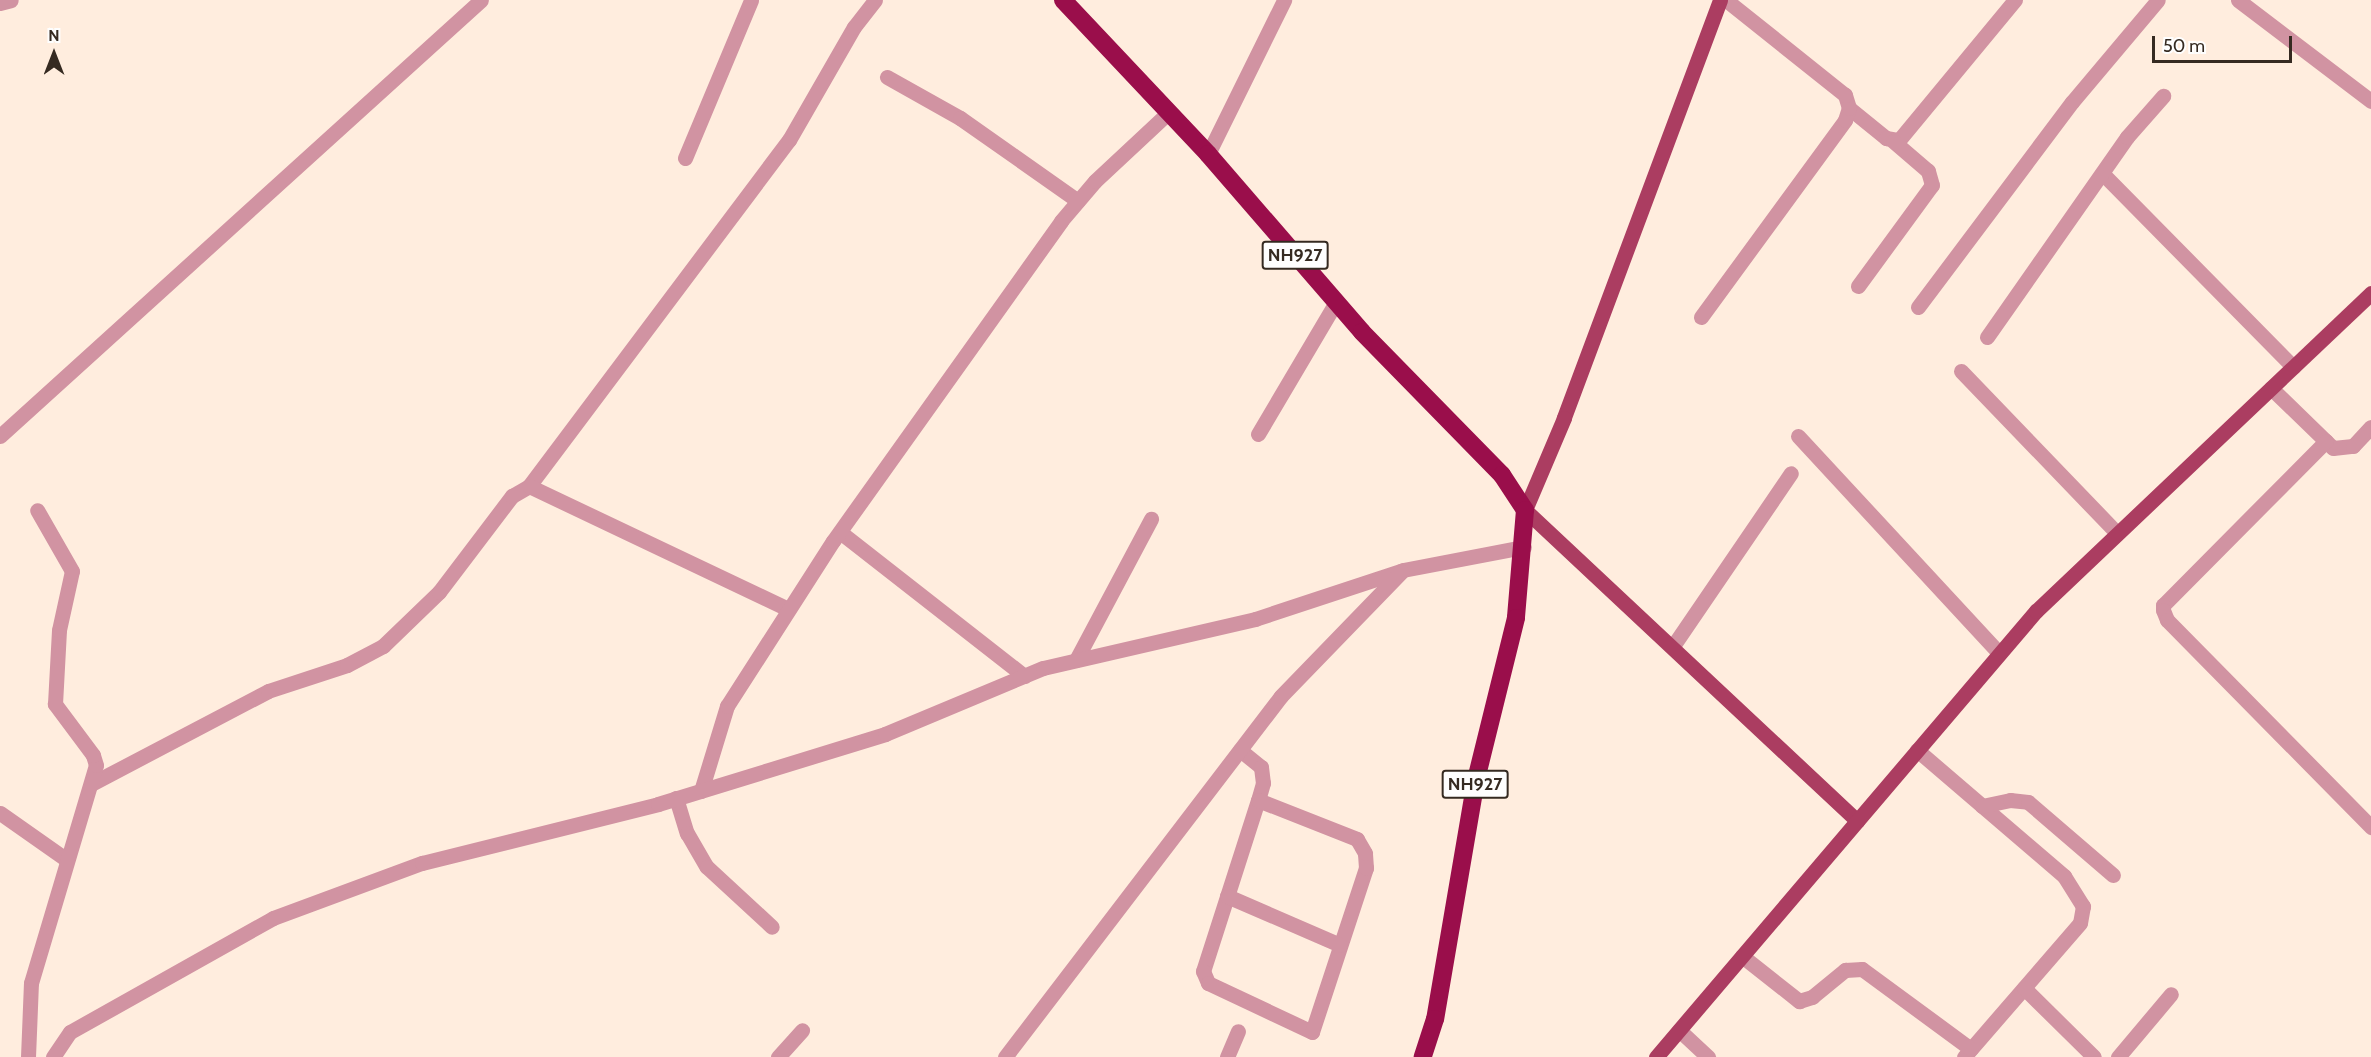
<!DOCTYPE html>
<html>
<head>
<meta charset="utf-8">
<style>
	body { margin:0 }
	#map { position:relative; width:2371px; height:1057px; overflow:hidden; background:#ffedde; font-family:Cabin,sans-serif }
	div>[style] { position:absolute }
	.minor>* { height:15px; margin:-7.5px; padding:0 7.5px; transform-origin:7.5px; border-radius:7.5px; background:#d193a2 }
	.major>* { height:15px; margin:-7.5px; padding:0 7.5px; transform-origin:7.5px; border-radius:7.5px; background:#ab3d61 }
	.highway>* { height:18px; margin:-9px; padding:0 9px; transform-origin:9px; border-radius:9px; background:#9a0e4b }
	span { translate:-50% -50%; white-space:nowrap; text-align:center; line-height:1.15; -webkit-text-stroke:5px #fefefe; paint-order:stroke }
	.shield-label span { padding:2px 4px; background:#fefefe; border:2px solid; border-radius:4px; -webkit-text-stroke-width:0 }
	.shield-label { font-size:18px; color:#352a21; font-weight:700 }
	.north { position:absolute; left:24px; top:24px; width:60px; height:60px; -webkit-text-stroke:4px #fefefe; paint-order:stroke; rotate:0deg; font-size:16px; font-weight:700; line-height:24px; text-align:center; color:#352a21 }
	.north::after { content:''; display:block; margin:auto; width:21px; height:27px; background:#352a21; clip-path:polygon(50% 0,100% 100%,50% 72%,0 100%) }
	.scale { position:absolute; left:2152px; top:36px; width:140px; height:27px; box-sizing:border-box; border:3px solid #352a21; border-top:0; padding-left:8px; font-size:18px; line-height:21px; white-space:nowrap; color:#352a21; -webkit-text-stroke:4px #fefefe; paint-order:stroke }
</style>
</head>
<body>
<div id="map">
	<div class="minor">
		<i style="left:2238px;top:0;width:167px;rotate:37.2deg"></i>
		<i style="left:0;top:3px;width:11px;rotate:-15deg"></i>
		<i style="left:887px;top:77px;width:84px;rotate:29.3deg"></i>
		<i style="left:960px;top:118px;width:144px;rotate:35.1deg"></i>
		<i style="left:1849px;top:108px;width:48px;rotate:39deg"></i>
		<i style="left:1886px;top:138px;width:13px;rotate:9deg"></i>
		<i style="left:1899px;top:140px;width:182px;rotate:-50.4deg"></i>
		<i style="left:1208px;top:154px;width:172px;rotate:-63.7deg"></i>
		<i style="left:685px;top:158px;width:171px;rotate:-67.3deg"></i>
		<i style="left:2103px;top:174px;width:271px;rotate:45.4deg"></i>
		<i style="left:1858px;top:286px;width:125px;rotate:-53.8deg"></i>
		<i style="left:1932px;top:185px;width:15px;rotate:-106deg"></i>
		<i style="left:1928px;top:171px;width:46px;rotate:-139.4deg"></i>
		<i style="left:1918px;top:307px;width:256px;rotate:-53.1deg"></i>
		<i style="left:2072px;top:102px;width:133px;rotate:-49.9deg"></i>
		<i style="left:1701px;top:317px;width:244px;rotate:-53.8deg"></i>
		<i style="left:1845px;top:120px;width:13px;rotate:-72deg"></i>
		<i style="left:1849px;top:108px;width:14px;rotate:-107deg"></i>
		<i style="left:1845px;top:95px;width:152px;rotate:-141.4deg"></i>
		<i style="left:1987px;top:337px;width:244px;rotate:-55deg"></i>
		<i style="left:2127px;top:137px;width:55px;rotate:-48.7deg"></i>
		<i style="left:1961px;top:371px;width:225px;rotate:46.1deg"></i>
		<i style="left:2271px;top:388px;width:86px;rotate:44.1deg"></i>
		<i style="left:2333px;top:448px;width:20px;rotate:-6deg"></i>
		<i style="left:2353px;top:446px;width:26px;rotate:-47deg"></i>
		<i style="left:1258px;top:434px;width:153px;rotate:-59.4deg"></i>
		<i style="left:0;top:436px;width:649px;rotate:-42.19deg"></i>
		<i style="left:1798px;top:436px;width:296px;rotate:47.2deg"></i>
		<i style="left:2326px;top:441px;width:231px;rotate:134.8deg"></i>
		<i style="left:2163px;top:605px;width:5px;rotate:90deg"></i>
		<i style="left:2163px;top:610px;width:11px;rotate:68deg"></i>
		<i style="left:2167px;top:620px;width:291px;rotate:45.4deg"></i>
		<i style="left:529px;top:486px;width:433px;rotate:-53.1deg"></i>
		<i style="left:789px;top:140px;width:130px;rotate:-60.1deg"></i>
		<i style="left:854px;top:27px;width:34px;rotate:-52deg"></i>
		<i style="left:840px;top:532px;width:234px;rotate:38deg"></i>
		<i style="left:1673px;top:646px;width:209px;rotate:-55.7deg"></i>
		<i style="left:1076px;top:660px;width:160px;rotate:-62deg"></i>
		<i style="left:1240px;top:750px;width:27px;rotate:39deg"></i>
		<i style="left:1261px;top:767px;width:16px;rotate:83deg"></i>
		<i style="left:1263px;top:783px;width:18px;rotate:106deg"></i>
		<i style="left:1258px;top:800px;width:180px;rotate:107.8deg"></i>
		<i style="left:1203px;top:971px;width:13px;rotate:67deg"></i>
		<i style="left:1208px;top:983px;width:115px;rotate:25.2deg"></i>
		<i style="left:1312px;top:1032px;width:173px;rotate:-71.8deg"></i>
		<i style="left:1366px;top:868px;width:15px;rotate:-94deg"></i>
		<i style="left:1365px;top:853px;width:16px;rotate:-120deg"></i>
		<i style="left:1357px;top:839px;width:106px;rotate:-158.5deg"></i>
		<i style="left:1917px;top:750px;width:194px;rotate:40.6deg"></i>
		<i style="left:2064px;top:876px;width:36px;rotate:58deg"></i>
		<i style="left:2083px;top:906px;width:17px;rotate:100deg"></i>
		<i style="left:2080px;top:923px;width:177px;rotate:130.9deg"></i>
		<i style="left:91px;top:784px;width:200px;rotate:-27.7deg"></i>
		<i style="left:268px;top:691px;width:83px;rotate:-18.2deg"></i>
		<i style="left:347px;top:665px;width:41px;rotate:-27.8deg"></i>
		<i style="left:383px;top:646px;width:78px;rotate:-44deg"></i>
		<i style="left:439px;top:592px;width:121px;rotate:-52.8deg"></i>
		<i style="left:512px;top:496px;width:20px;rotate:-30deg"></i>
		<i style="left:529px;top:486px;width:287px;rotate:25.4deg"></i>
		<i style="left:701px;top:791px;width:89px;rotate:-73deg"></i>
		<i style="left:727px;top:706px;width:196px;rotate:-57.3deg"></i>
		<i style="left:833px;top:541px;width:393px;rotate:-54.5deg"></i>
		<i style="left:1061px;top:221px;width:52px;rotate:-49.6deg"></i>
		<i style="left:1095px;top:181px;width:100px;rotate:-43deg"></i>
		<i style="left:676px;top:798px;width:37px;rotate:73deg"></i>
		<i style="left:687px;top:833px;width:39px;rotate:60deg"></i>
		<i style="left:707px;top:867px;width:88px;rotate:42.7deg"></i>
		<i style="left:1982px;top:806px;width:29px;rotate:-12deg"></i>
		<i style="left:2010px;top:800px;width:18px;rotate:6deg"></i>
		<i style="left:2028px;top:802px;width:112px;rotate:40.7deg"></i>
		<i style="left:0;top:813px;width:82px;rotate:35deg"></i>
		<i style="left:1227px;top:896px;width:123px;rotate:23.4deg"></i>
		<i style="left:1742px;top:956px;width:73px;rotate:38.3deg"></i>
		<i style="left:1799px;top:1001px;width:14px;rotate:-17deg"></i>
		<i style="left:1812px;top:997px;width:43px;rotate:-39.3deg"></i>
		<i style="left:1845px;top:970px;width:17px;rotate:-3deg"></i>
		<i style="left:1862px;top:969px;width:135px;rotate:36.3deg"></i>
		<i style="left:2024px;top:988px;width:98px;rotate:44.6deg"></i>
		<i style="left:1679px;top:1030px;width:40px;rotate:43deg"></i>
		<i style="left:28px;top:1057px;width:74px;rotate:-87.7deg"></i>
		<i style="left:31px;top:983px;width:227px;rotate:-73.4deg"></i>
		<i style="left:96px;top:765px;width:10px;rotate:-107deg"></i>
		<i style="left:93px;top:755px;width:64px;rotate:-126.7deg"></i>
		<i style="left:55px;top:704px;width:74px;rotate:-86.9deg"></i>
		<i style="left:59px;top:630px;width:60px;rotate:-77.6deg"></i>
		<i style="left:72px;top:571px;width:70px;rotate:-119.8deg"></i>
		<i style="left:53px;top:1057px;width:30px;rotate:-56deg"></i>
		<i style="left:70px;top:1032px;width:233px;rotate:-29.3deg"></i>
		<i style="left:273px;top:918px;width:159px;rotate:-20.3deg"></i>
		<i style="left:422px;top:863px;width:243px;rotate:-14deg"></i>
		<i style="left:658px;top:804px;width:238px;rotate:-17.1deg"></i>
		<i style="left:885px;top:734px;width:171px;rotate:-22.7deg"></i>
		<i style="left:1043px;top:668px;width:218px;rotate:-13deg"></i>
		<i style="left:1255px;top:619px;width:156px;rotate:-18.3deg"></i>
		<i style="left:1403px;top:570px;width:123px;rotate:-10.8deg"></i>
		<i style="left:778px;top:1057px;width:36px;rotate:-48deg"></i>
		<i style="left:1005px;top:1057px;width:454px;rotate:-52.6deg"></i>
		<i style="left:1281px;top:696px;width:173px;rotate:-45.9deg"></i>
		<i style="left:1227px;top:1057px;width:28px;rotate:-67deg"></i>
		<i style="left:2118px;top:1057px;width:82px;rotate:-49.9deg"></i>
	</div>
	<div class="major">
		<i style="left:1720px;top:0;width:446px;rotate:110.5deg"></i>
		<i style="left:1564px;top:418px;width:100px;rotate:113deg"></i>
		<i style="left:1525px;top:510px;width:455px;rotate:43.1deg"></i>
		<i style="left:1656px;top:1057px;width:586px;rotate:-49.57deg"></i>
		<i style="left:2036px;top:611px;width:462px;rotate:-43.5deg"></i>
	</div>
	<div class="highway">
		<i style="left:1063px;top:0;width:212px;rotate:46.7deg"></i>
		<i style="left:1208px;top:154px;width:235px;rotate:49.1deg"></i>
		<i style="left:1362px;top:332px;width:200px;rotate:45.6deg"></i>
		<i style="left:1502px;top:475px;width:42px;rotate:56.7deg"></i>
		<i style="left:1525px;top:510px;width:108px;rotate:94.8deg"></i>
		<i style="left:1516px;top:618px;width:167px;rotate:103.9deg"></i>
		<i style="left:1476px;top:780px;width:242px;rotate:99.7deg"></i>
		<i style="left:1435px;top:1019px;width:40px;rotate:108deg"></i>
	</div>
	<div class="shield-label">
		<span style="left:1295px;top:255px">NH927</span>
		<span style="left:1475px;top:784px">NH927</span>
	</div>
	<div class="north">N</div>
	<div class="scale">50 m</div>
</div>
</body>
</html>
